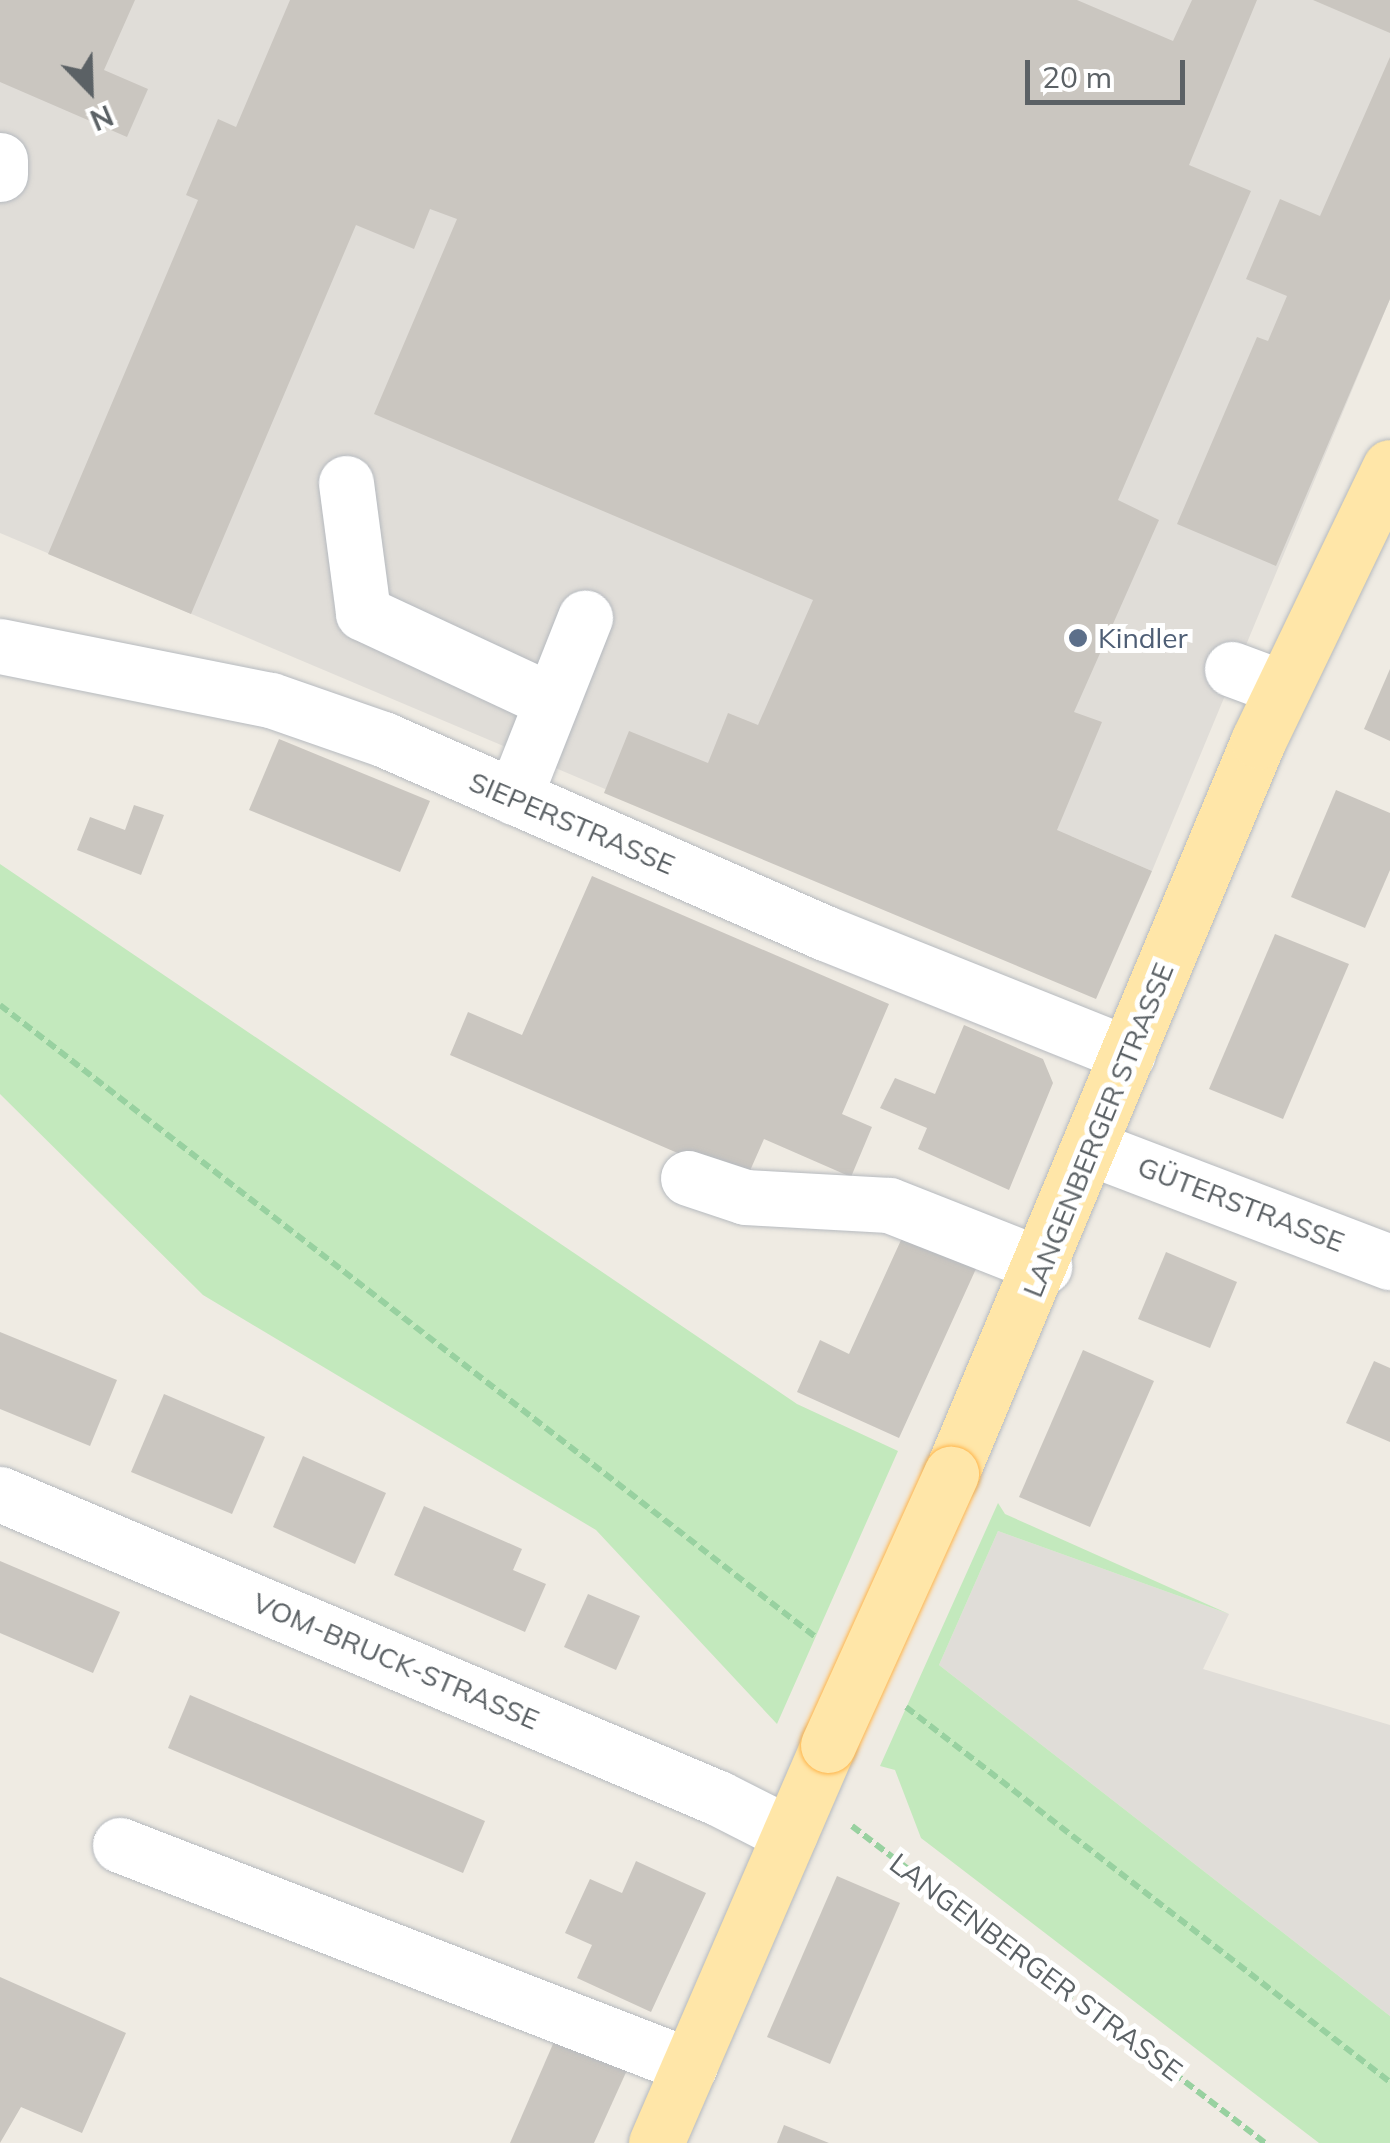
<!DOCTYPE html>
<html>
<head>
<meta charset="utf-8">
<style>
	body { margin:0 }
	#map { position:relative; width:1390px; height:2143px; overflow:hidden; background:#efebe3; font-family:Mulish,sans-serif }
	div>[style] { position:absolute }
	.industrial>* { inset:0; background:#e0ddd8 }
	.green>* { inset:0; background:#c3e9bd }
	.building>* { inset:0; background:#cac6c0 }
	.path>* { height:6px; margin-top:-3px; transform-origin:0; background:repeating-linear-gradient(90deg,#98d1a0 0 10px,transparent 0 15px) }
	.roads { filter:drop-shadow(0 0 2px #b6babf) drop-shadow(0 0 2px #b6babf) }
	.minor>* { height:55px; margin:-27.5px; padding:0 27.5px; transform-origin:27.5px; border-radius:27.5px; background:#fff }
	.major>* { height:55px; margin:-27.5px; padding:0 27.5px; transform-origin:27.5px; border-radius:27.5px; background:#ffe6a8 }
	.bridges { filter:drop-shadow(0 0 2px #ffb64d) drop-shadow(0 0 2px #ffb64d) }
	.major-bridge>* { height:55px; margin:-27.5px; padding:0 27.5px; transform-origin:27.5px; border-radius:27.5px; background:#ffe6a8 }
	.dots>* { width:28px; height:28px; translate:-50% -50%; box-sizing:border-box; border:5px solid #fff; border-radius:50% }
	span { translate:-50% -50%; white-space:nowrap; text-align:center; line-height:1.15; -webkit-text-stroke:10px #fff; paint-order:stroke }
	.service-label { font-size:28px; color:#4e5e75 }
	.left { translate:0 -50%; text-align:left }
	.street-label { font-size:28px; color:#5b6165 }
	.north { position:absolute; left:40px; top:40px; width:100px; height:100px; -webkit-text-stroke:8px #fff; paint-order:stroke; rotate:157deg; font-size:28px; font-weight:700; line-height:40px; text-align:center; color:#5b6165 }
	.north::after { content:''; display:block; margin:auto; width:35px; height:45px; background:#5b6165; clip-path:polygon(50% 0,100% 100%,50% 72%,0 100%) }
	.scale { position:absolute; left:1025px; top:60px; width:160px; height:45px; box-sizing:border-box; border:5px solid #5b6165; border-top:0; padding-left:12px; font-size:30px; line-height:35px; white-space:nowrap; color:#5b6165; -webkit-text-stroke:8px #fff; paint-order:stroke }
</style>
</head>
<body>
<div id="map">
	<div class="industrial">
		<i style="clip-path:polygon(0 0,1390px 0,1390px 299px,1152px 871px,1071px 836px,1014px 962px,0 533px)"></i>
		<i style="clip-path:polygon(998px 1531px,1229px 1614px,1203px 1669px,1390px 1725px,1390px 2016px,939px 1665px)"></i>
	</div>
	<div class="green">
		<i style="clip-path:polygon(0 864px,797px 1404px,898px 1451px,777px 1724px,596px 1530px,203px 1295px,0 1094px)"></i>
		<i style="clip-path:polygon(998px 1503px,1005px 1514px,1229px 1614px,998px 1531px,939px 1665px,1390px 2016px,1390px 2143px,1319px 2143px,921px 1838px,895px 1770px,880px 1766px)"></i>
	</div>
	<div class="building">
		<i style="clip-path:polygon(0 0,135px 0,104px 70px,148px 89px,127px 137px,0 82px)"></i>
		<i style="clip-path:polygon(290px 0,1077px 0,1173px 41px,1192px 0,1257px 0,1189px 165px,1251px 191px,1118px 500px,1159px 520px,1074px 712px,1102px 722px,1057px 830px,1152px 871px,1096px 999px,604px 793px,629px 731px,708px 763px,728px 713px,758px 725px,813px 600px,374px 414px,457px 219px,430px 209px,414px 249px,356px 225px,191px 614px,48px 554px,198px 200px,186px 195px,218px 119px,236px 127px)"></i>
		<i style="clip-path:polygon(1313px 0,1390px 0,1390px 33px)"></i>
		<i style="clip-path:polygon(1390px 57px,1390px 299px,1276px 566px,1177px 524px,1257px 337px,1268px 341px,1287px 296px,1246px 279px,1280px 199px,1320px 216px)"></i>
		<i style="clip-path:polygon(1390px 669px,1390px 741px,1364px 729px)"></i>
		<i style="clip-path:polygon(279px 739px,430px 801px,400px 872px,249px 810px)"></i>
		<i style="clip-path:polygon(1336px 790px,1390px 813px,1390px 870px,1365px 928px,1291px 897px)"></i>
		<i style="clip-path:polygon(134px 805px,164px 815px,141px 875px,77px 850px,90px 817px,125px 830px)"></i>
		<i style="clip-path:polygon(592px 876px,889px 1004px,842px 1114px,872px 1127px,851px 1177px,764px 1139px,745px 1182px,450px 1055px,468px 1012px,522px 1035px)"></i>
		<i style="clip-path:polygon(1275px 934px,1349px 964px,1283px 1119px,1209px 1089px)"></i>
		<i style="clip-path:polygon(964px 1025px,1043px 1059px,1053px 1083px,1009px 1190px,918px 1149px,927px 1128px,880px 1108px,895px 1078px,935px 1094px)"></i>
		<i style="clip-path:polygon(912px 1216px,985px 1249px,899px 1438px,797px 1392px,820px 1340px,849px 1354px)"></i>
		<i style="clip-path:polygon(1166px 1252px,1237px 1282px,1210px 1348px,1138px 1319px)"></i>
		<i style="clip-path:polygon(0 1332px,117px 1380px,90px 1446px,0 1409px)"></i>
		<i style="clip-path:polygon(1083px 1350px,1154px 1381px,1090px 1527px,1019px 1497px)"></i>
		<i style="clip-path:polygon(1374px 1361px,1390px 1368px,1390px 1442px,1346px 1423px)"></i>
		<i style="clip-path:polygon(164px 1394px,265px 1437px,232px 1514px,131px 1472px)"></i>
		<i style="clip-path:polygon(303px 1456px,386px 1493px,355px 1564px,273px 1527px)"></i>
		<i style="clip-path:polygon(424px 1506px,522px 1549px,513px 1570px,546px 1584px,525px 1632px,394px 1575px)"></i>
		<i style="clip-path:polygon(0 1561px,120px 1612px,93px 1673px,0 1633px)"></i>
		<i style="clip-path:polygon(588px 1594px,640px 1616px,616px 1670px,564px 1647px)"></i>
		<i style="clip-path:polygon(190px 1695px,485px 1821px,463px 1873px,168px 1748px)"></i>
		<i style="clip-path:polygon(636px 1861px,706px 1893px,651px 2012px,577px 1978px,592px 1945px,565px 1933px,590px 1879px,622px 1893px)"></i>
		<i style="clip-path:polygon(837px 1876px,900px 1903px,830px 2064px,767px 2037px)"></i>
		<i style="clip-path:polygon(0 1977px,126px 2033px,82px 2133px,21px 2107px,0 2143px)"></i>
		<i style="clip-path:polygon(556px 2037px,628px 2068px,594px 2143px,510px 2143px)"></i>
		<i style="clip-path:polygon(784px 2125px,829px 2143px,777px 2143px)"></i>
	</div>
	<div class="path">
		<i style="left:0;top:1005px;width:1034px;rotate:37.77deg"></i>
		<i style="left:906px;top:1707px;width:612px;rotate:37.77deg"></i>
		<i style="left:852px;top:1826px;width:521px;rotate:37.51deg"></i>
	</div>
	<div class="roads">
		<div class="minor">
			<i style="left:0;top:160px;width:14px;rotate:90deg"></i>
			<i style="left:346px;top:483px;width:131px;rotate:82.5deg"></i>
			<i style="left:363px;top:613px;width:208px;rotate:25deg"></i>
			<i style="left:0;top:646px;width:276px;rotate:11.3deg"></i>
			<i style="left:271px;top:700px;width:119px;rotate:19.2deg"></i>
			<i style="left:383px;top:739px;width:483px;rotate:23.7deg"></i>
			<i style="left:825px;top:933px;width:326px;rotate:21.8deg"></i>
			<i style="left:1232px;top:669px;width:54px;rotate:20.4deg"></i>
			<i style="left:514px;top:797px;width:193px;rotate:-68.4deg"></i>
			<i style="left:1091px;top:1148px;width:320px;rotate:20.9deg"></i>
			<i style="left:688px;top:1178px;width:60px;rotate:18.4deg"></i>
			<i style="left:745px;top:1197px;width:144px;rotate:3.2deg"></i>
			<i style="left:889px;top:1205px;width:167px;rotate:21.5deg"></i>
			<i style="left:0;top:1494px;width:780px;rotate:22.95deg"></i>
			<i style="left:718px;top:1798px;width:80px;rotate:26.9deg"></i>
			<i style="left:120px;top:1845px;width:611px;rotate:21.19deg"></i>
		</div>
		<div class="major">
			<i style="left:951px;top:1474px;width:795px;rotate:-67.27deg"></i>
			<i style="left:1258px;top:741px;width:304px;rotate:-64.3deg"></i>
			<i style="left:656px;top:2143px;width:434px;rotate:-66.6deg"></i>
		</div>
	</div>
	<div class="bridges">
		<div class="major-bridge">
			<i style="left:828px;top:1745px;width:298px;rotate:-65.6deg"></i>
		</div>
	</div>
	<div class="dots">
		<i style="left:1078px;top:638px;background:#5c6f8a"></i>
	</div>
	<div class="service-label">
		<span class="left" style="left:1098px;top:638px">Kindler</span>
	</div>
	<div class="street-label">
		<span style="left:572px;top:823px;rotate:23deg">SIEPERSTRASSE</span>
		<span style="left:1098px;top:1130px;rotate:-68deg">LANGENBERGER STRASSE</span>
		<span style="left:1241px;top:1204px;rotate:21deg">GÜTERSTRASSE</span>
		<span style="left:396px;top:1661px;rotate:23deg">VOM-BRUCK-STRASSE</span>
		<span style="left:1036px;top:1967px;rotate:37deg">LANGENBERGER STRASSE</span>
	</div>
	<div class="north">N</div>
	<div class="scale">20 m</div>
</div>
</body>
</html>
